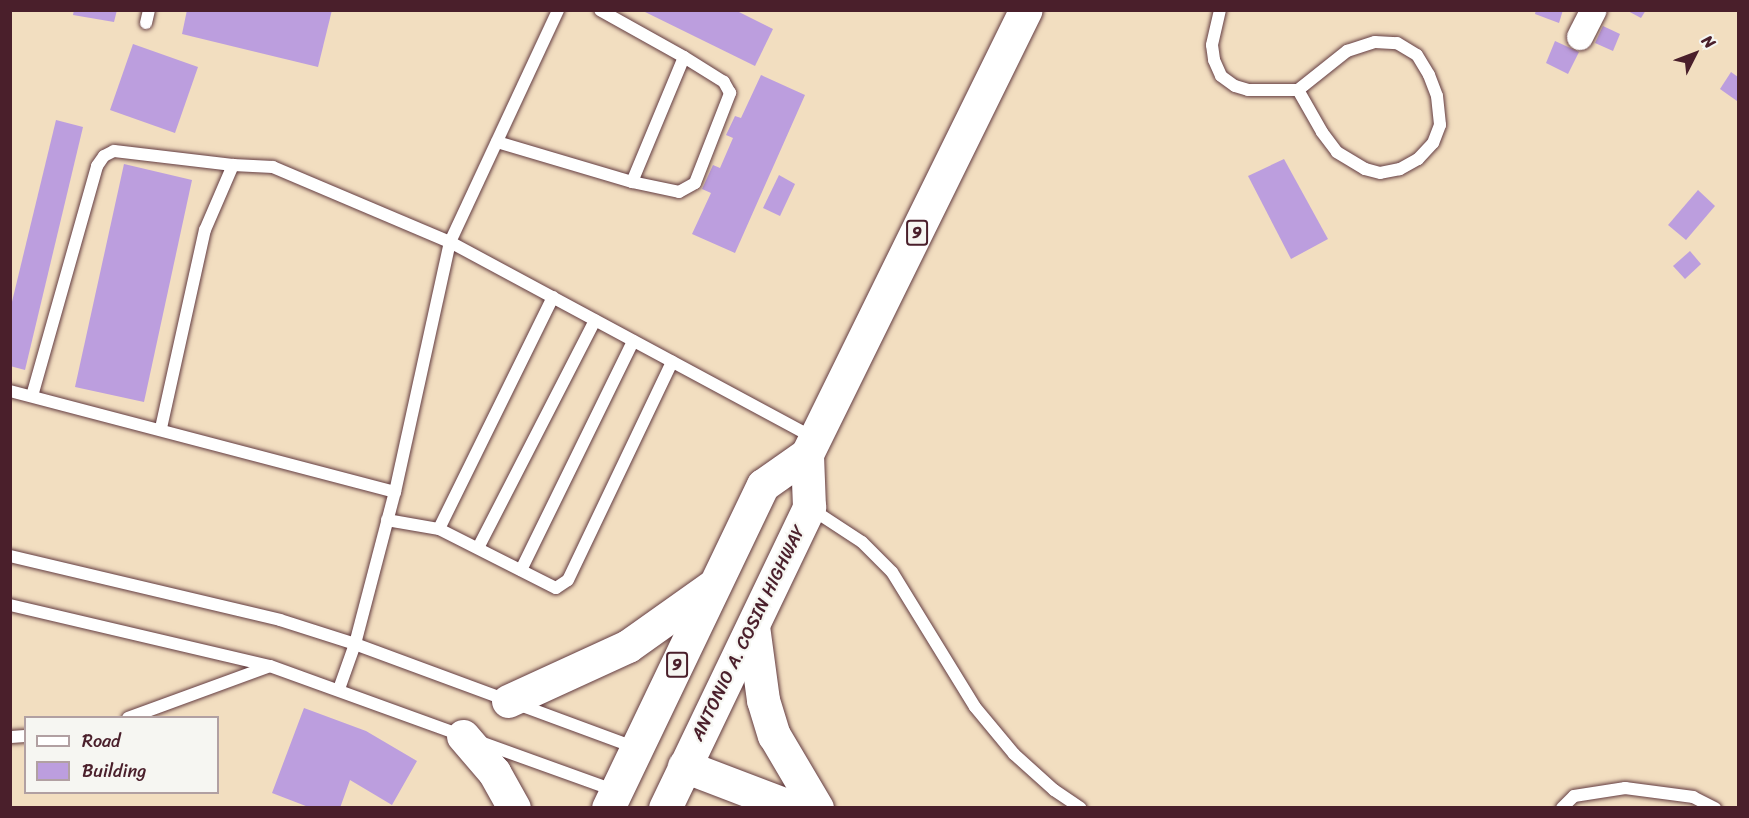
<!DOCTYPE html>
<html>
<head>
<meta charset="utf-8">
<style>
	body { margin:0 }
	#map { position:relative; width:1749px; height:818px; overflow:hidden; background:#f2dec0; font-family:Sriracha,sans-serif }
	div>[style] { position:absolute }
	.building>* { inset:0; background:#bc9ede }
	.roads { filter:drop-shadow(0 0 2px #633c41) drop-shadow(0 0 2px #633c41) }
	.service>* { height:12px; margin:-6px; padding:0 6px; transform-origin:6px; border-radius:6px; background:#fff }
	.minor>* { height:26px; margin:-13px; padding:0 13px; transform-origin:13px; border-radius:13px; background:#fff }
	.secondary>* { height:33px; margin:-16.5px; padding:0 16.5px; transform-origin:16.5px; border-radius:16.5px; background:#fff }
	.trunk>* { height:33px; margin:-16.5px; padding:0 16.5px; transform-origin:16.5px; border-radius:16.5px; background:#fff }
	span { translate:-50% -50%; white-space:nowrap; text-align:center; line-height:1.15; -webkit-text-stroke:4.5px #f6f6f2; paint-order:stroke }
	.shield-label span { padding:2px 4px; background:#f6f6f2; border:2px solid; border-radius:4px; -webkit-text-stroke-width:0 }
	.shield-label { font-size:16px; color:#4a1f2b; font-weight:700 }
	.street-label { font-size:18px; color:#4a1f2b }
	.frame { position:absolute; inset:0; border:12px solid #4a1f2b; pointer-events:none }
	.legend { position:absolute; left:24px; top:716px; width:195px; height:78px; box-sizing:border-box; background:#f6f6f2; border:2px solid #b1a0a2; margin:0; padding:8px 10px; list-style:none; font-size:18px; color:#4a1f2b }
	.legend li { display:flex; align-items:center; gap:12px; height:30px }
	.legend b { width:30px; border:2px solid #b1a0a2 }
	.north { position:absolute; left:1665px; top:24px; width:60px; height:60px; -webkit-text-stroke:4px #f6f6f2; paint-order:stroke; rotate:48deg; font-size:16px; font-weight:700; line-height:24px; text-align:center; color:#4a1f2b }
	.north::after { content:''; display:block; margin:auto; width:21px; height:27px; background:#4a1f2b; clip-path:polygon(50% 0,100% 100%,50% 72%,0 100%) }
</style>
</head>
<body>
<div id="map">
	<div class="building">
		<i style="clip-path:polygon(74px 10px,117px 10px,114px 22px,73px 15px)"></i>
		<i style="clip-path:polygon(187px 10px,332px 10px,318px 67px,182px 34px)"></i>
		<i style="clip-path:polygon(641px 10px,735px 10px,773px 29px,755px 66px)"></i>
		<i style="clip-path:polygon(1536px 10px,1563px 10px,1559px 23px,1535px 14px)"></i>
		<i style="clip-path:polygon(1626px 10px,1646px 10px,1641px 18px)"></i>
		<i style="clip-path:polygon(1603px 26px,1620px 34px,1613px 51px,1595px 43px)"></i>
		<i style="clip-path:polygon(1555px 41px,1579px 52px,1568px 74px,1546px 63px)"></i>
		<i style="clip-path:polygon(133px 44px,198px 67px,175px 133px,110px 110px)"></i>
		<i style="clip-path:polygon(1731px 72px,1738px 77px,1737px 101px,1720px 89px)"></i>
		<i style="clip-path:polygon(761px 75px,805px 95px,735px 253px,692px 234px,711px 193px,702px 189px,713px 165px,720px 168px,733px 138px,726px 135px,735px 116px,741px 118px)"></i>
		<i style="clip-path:polygon(56px 120px,83px 127px,25px 370px,10px 366px,10px 310px)"></i>
		<i style="clip-path:polygon(1284px 159px,1328px 239px,1291px 259px,1248px 176px)"></i>
		<i style="clip-path:polygon(124px 164px,192px 180px,144px 402px,75px 387px)"></i>
		<i style="clip-path:polygon(779px 175px,795px 184px,780px 216px,763px 208px)"></i>
		<i style="clip-path:polygon(1698px 190px,1715px 206px,1686px 240px,1668px 225px)"></i>
		<i style="clip-path:polygon(1690px 251px,1701px 264px,1685px 279px,1673px 266px)"></i>
		<i style="clip-path:polygon(304px 708px,366px 731px,417px 761px,392px 805px,350px 780px,340px 808px,311px 808px,272px 793px)"></i>
	</div>
	<div class="roads">
		<div class="service">
			<i style="left:1220px;top:10px;width:36px;rotate:103deg"></i>
			<i style="left:1212px;top:45px;width:15px;rotate:82deg"></i>
			<i style="left:1214px;top:60px;width:17px;rotate:66deg"></i>
			<i style="left:1221px;top:76px;width:17px;rotate:36deg"></i>
			<i style="left:1235px;top:86px;width:14px;rotate:17deg"></i>
			<i style="left:1248px;top:90px;width:50px"></i>
			<i style="left:1298px;top:90px;width:63px;rotate:-38.5deg"></i>
			<i style="left:1347px;top:51px;width:29px;rotate:-18deg"></i>
			<i style="left:1375px;top:42px;width:22px;rotate:3deg"></i>
			<i style="left:1397px;top:43px;width:23px;rotate:31deg"></i>
			<i style="left:1417px;top:55px;width:23px;rotate:59deg"></i>
			<i style="left:1429px;top:75px;width:22px;rotate:69deg"></i>
			<i style="left:1437px;top:96px;width:29px;rotate:84deg"></i>
			<i style="left:1440px;top:125px;width:19px;rotate:111deg"></i>
			<i style="left:1433px;top:143px;width:22px;rotate:133deg"></i>
			<i style="left:1418px;top:159px;width:21px;rotate:151deg"></i>
			<i style="left:1400px;top:169px;width:20px;rotate:169deg"></i>
			<i style="left:1380px;top:173px;width:16px;rotate:-165deg"></i>
			<i style="left:1365px;top:169px;width:33px;rotate:-149deg"></i>
			<i style="left:1337px;top:152px;width:25px;rotate:-127deg"></i>
			<i style="left:1322px;top:132px;width:48px;rotate:-119.7deg"></i>
			<i style="left:146px;top:23px;width:13px;rotate:-77deg"></i>
			<i style="left:497px;top:142px;width:141px;rotate:16.5deg"></i>
			<i style="left:632px;top:182px;width:135px;rotate:-67.4deg"></i>
			<i style="left:684px;top:57px;width:96px;rotate:-150.8deg"></i>
			<i style="left:632px;top:182px;width:48px;rotate:12deg"></i>
			<i style="left:679px;top:192px;width:18px;rotate:-29deg"></i>
			<i style="left:695px;top:183px;width:97px;rotate:-68.7deg"></i>
			<i style="left:730px;top:93px;width:13px;rotate:-119deg"></i>
			<i style="left:724px;top:82px;width:47px;rotate:-148deg"></i>
			<i style="left:553px;top:297px;width:258px;rotate:116.2deg"></i>
			<i style="left:439px;top:529px;width:131px;rotate:26.8deg"></i>
			<i style="left:556px;top:588px;width:14px;rotate:-34deg"></i>
			<i style="left:568px;top:580px;width:242px;rotate:-64.5deg"></i>
			<i style="left:10px;top:391px;width:398px;rotate:14.7deg"></i>
			<i style="left:32px;top:396px;width:239px;rotate:-74.2deg"></i>
			<i style="left:97px;top:166px;width:12px;rotate:-55deg"></i>
			<i style="left:104px;top:156px;width:11px;rotate:-27deg"></i>
			<i style="left:114px;top:151px;width:120px;rotate:6.7deg"></i>
			<i style="left:161px;top:428px;width:203px;rotate:-77.5deg"></i>
			<i style="left:205px;top:230px;width:71px;rotate:-66.7deg"></i>
			<i style="left:233px;top:165px;width:40px;rotate:2.9deg"></i>
			<i style="left:273px;top:167px;width:192px;rotate:23deg"></i>
			<i style="left:450px;top:242px;width:413px;rotate:28.3deg"></i>
			<i style="left:810px;top:508px;width:62px;rotate:33.2deg"></i>
			<i style="left:862px;top:542px;width:42px;rotate:45deg"></i>
			<i style="left:892px;top:572px;width:158px;rotate:58.4deg"></i>
			<i style="left:975px;top:707px;width:61px;rotate:50.3deg"></i>
			<i style="left:1014px;top:754px;width:54px;rotate:42deg"></i>
			<i style="left:1054px;top:790px;width:32px;rotate:34deg"></i>
			<i style="left:387px;top:520px;width:53px;rotate:9.8deg"></i>
			<i style="left:478px;top:548px;width:256px;rotate:-62.8deg"></i>
			<i style="left:10px;top:556px;width:277px;rotate:13.3deg"></i>
			<i style="left:280px;top:620px;width:79px;rotate:17.7deg"></i>
			<i style="left:355px;top:644px;width:300px;rotate:20.3deg"></i>
			<i style="left:521px;top:570px;width:255px;rotate:-63.9deg"></i>
			<i style="left:10px;top:605px;width:267px;rotate:13.2deg"></i>
			<i style="left:270px;top:666px;width:203px;rotate:19.9deg"></i>
			<i style="left:339px;top:689px;width:48px;rotate:-70.4deg"></i>
			<i style="left:355px;top:644px;width:157px;rotate:-75.3deg"></i>
			<i style="left:395px;top:492px;width:256px;rotate:-77.6deg"></i>
			<i style="left:450px;top:242px;width:256px;rotate:-65deg"></i>
			<i style="left:128px;top:718px;width:151px;rotate:-20.1deg"></i>
			<i style="left:10px;top:737px;width:16px;rotate:-4deg"></i>
			<i style="left:480px;top:742px;width:145px;rotate:19.8deg"></i>
			<i style="left:1562px;top:808px;width:17px;rotate:-45deg"></i>
			<i style="left:1574px;top:796px;width:52px;rotate:-8.9deg"></i>
			<i style="left:1625px;top:788px;width:69px;rotate:7.5deg"></i>
			<i style="left:1693px;top:797px;width:25px;rotate:27deg"></i>
		</div>
		<div class="minor">
			<i style="left:1580px;top:37px;width:30px;rotate:-63deg"></i>
		</div>
		<div class="secondary">
			<i style="left:684px;top:766px;width:118px;rotate:20.9deg"></i>
		</div>
		<div class="trunk">
			<i style="left:753px;top:626px;width:75px;rotate:82.3deg"></i>
			<i style="left:763px;top:700px;width:37px;rotate:73deg"></i>
			<i style="left:774px;top:735px;width:85px;rotate:59.5deg"></i>
			<i style="left:508px;top:701px;width:132px;rotate:-24.6deg"></i>
			<i style="left:628px;top:646px;width:102px;rotate:-35.4deg"></i>
			<i style="left:463px;top:736px;width:48px;rotate:49.3deg"></i>
			<i style="left:494px;top:772px;width:41px;rotate:60.9deg"></i>
			<i style="left:608px;top:808px;width:358px;rotate:-64.4deg"></i>
			<i style="left:763px;top:485px;width:54px;rotate:-35.2deg"></i>
			<i style="left:807px;top:454px;width:495px;rotate:-63.8deg"></i>
			<i style="left:665px;top:808px;width:334px;rotate:-64.4deg"></i>
			<i style="left:809px;top:507px;width:53px;rotate:-92.2deg"></i>
		</div>
	</div>
	<div class="shield-label">
		<span style="left:917px;top:233px">9</span>
		<span style="left:677px;top:665px">9</span>
	</div>
	<div class="street-label">
		<span style="left:748px;top:633px;rotate:-64deg">ANTONIO A. COSIN HIGHWAY</span>
	</div>
	<div class="frame"></div>
	<ul class="legend">
	<li><b style="height:8px;background:#fff"></b>Road</li>
	<li><b style="height:16px;background:#bc9ede"></b>Building</li>
	</ul>
	<div class="north">N</div>
</div>
</body>
</html>
